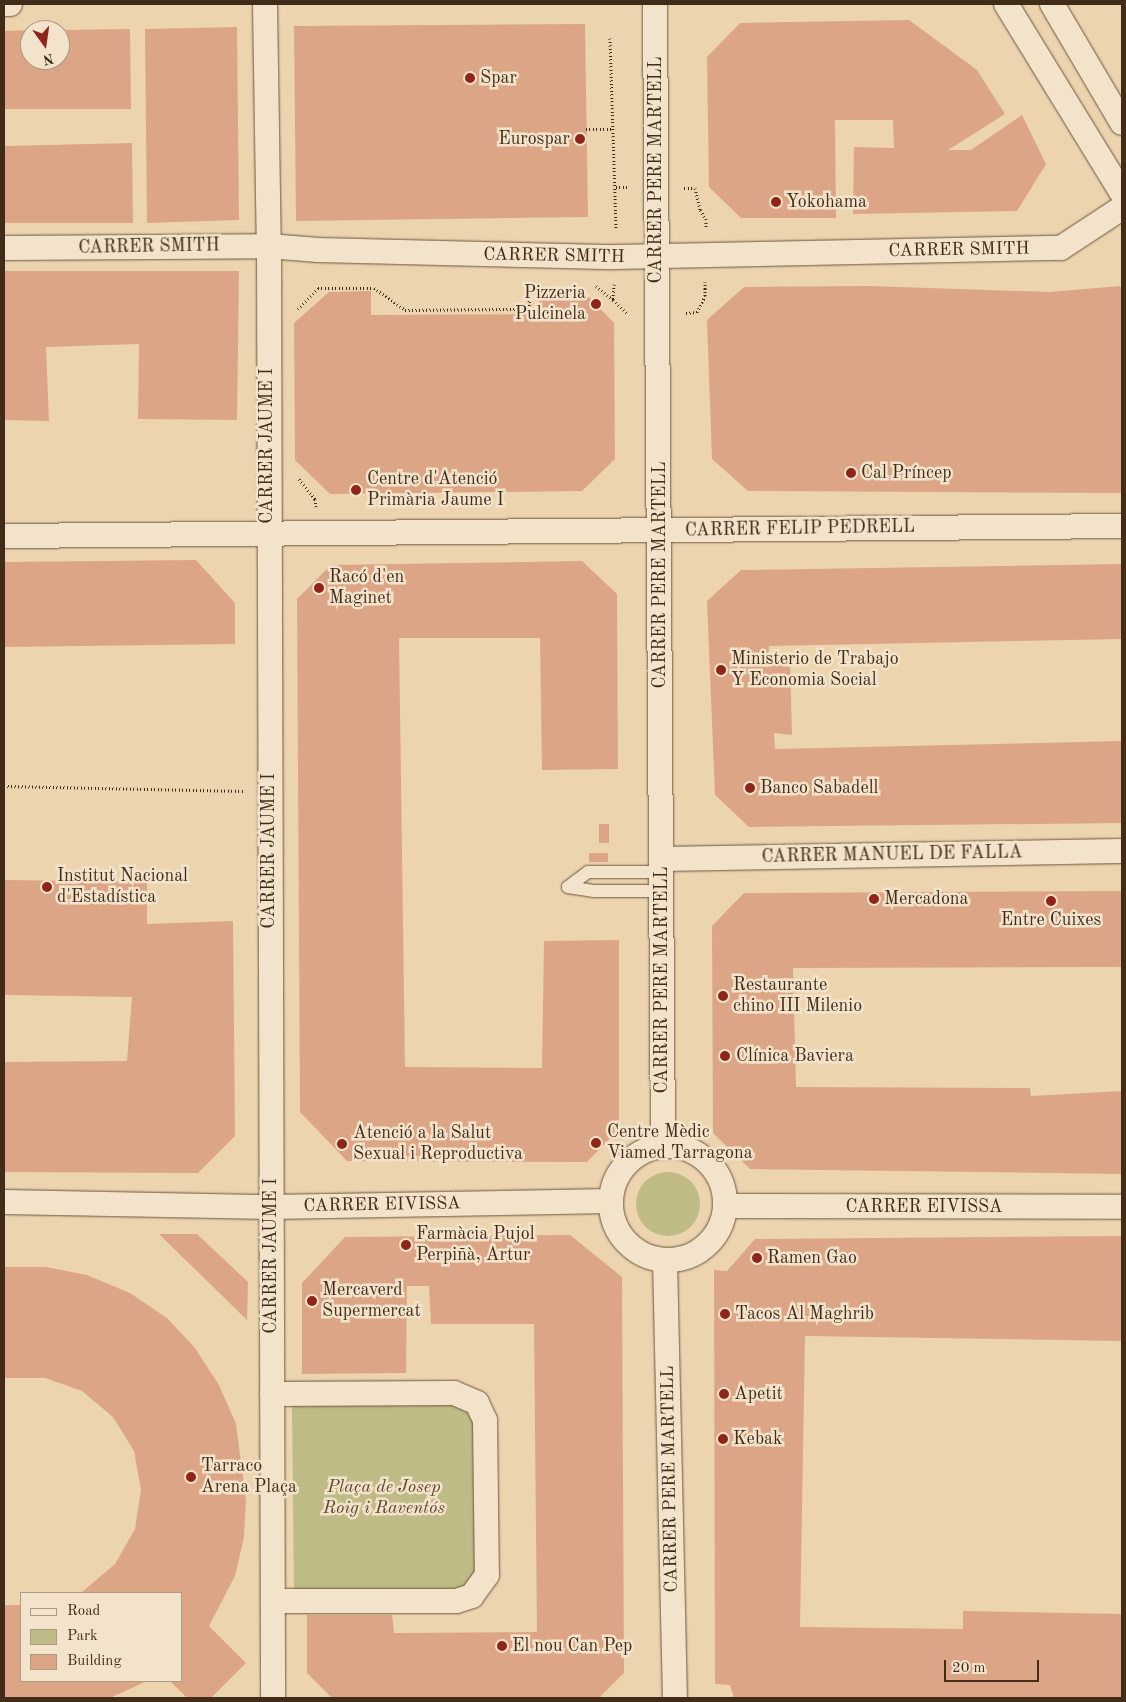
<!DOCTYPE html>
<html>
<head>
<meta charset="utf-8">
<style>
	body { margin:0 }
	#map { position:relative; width:1126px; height:1702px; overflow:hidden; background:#ecd4af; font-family:"Old Standard TT",serif }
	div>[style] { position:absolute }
	.green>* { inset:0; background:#bfbb86 }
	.round { border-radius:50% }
	.building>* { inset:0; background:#dca686 }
	.path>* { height:3px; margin-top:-1.5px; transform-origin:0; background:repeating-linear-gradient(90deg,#412c19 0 1px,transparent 0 3.5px) }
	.roads { filter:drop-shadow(0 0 1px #6c563e) drop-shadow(0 0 1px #6c563e) }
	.service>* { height:12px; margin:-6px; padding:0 6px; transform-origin:6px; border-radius:6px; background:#f3e3cb }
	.minor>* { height:24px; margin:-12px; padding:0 12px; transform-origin:12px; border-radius:12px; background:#f3e3cb }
	.minor>.ring { margin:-12px; padding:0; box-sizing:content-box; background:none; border:24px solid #f3e3cb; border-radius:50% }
	.dots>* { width:14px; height:14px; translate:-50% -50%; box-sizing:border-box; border:2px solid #f3e3cb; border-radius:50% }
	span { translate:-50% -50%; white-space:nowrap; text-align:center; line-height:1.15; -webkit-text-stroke:5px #f3e3cb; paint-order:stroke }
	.poi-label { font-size:18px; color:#412c19 }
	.left { translate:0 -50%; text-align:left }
	.right { translate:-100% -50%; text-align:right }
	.street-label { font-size:18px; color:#412c19 }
	.park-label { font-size:18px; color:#5a492f; font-style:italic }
	.frame { position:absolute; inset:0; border:5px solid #412c19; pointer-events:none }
	.legend { position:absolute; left:20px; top:1592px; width:162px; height:90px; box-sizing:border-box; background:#f3e3cb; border:1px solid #ac9a84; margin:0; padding:6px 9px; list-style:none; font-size:15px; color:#412c19 }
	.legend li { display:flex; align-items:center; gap:10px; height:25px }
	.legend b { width:25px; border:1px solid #ac9a84 }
	.north { position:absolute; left:20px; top:20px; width:50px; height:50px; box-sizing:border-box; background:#f3e3cb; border:1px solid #ac9a84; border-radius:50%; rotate:166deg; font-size:14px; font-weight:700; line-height:20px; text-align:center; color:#412c19 }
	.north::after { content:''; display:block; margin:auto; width:18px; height:22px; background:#8f2418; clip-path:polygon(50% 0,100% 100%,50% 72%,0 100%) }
	.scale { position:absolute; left:944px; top:1660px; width:95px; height:22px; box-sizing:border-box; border:2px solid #412c19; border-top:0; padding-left:6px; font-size:15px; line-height:18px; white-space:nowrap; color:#412c19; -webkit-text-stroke:4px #f3e3cb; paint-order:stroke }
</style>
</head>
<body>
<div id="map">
	<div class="green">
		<i class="round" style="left:636px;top:1172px;width:64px;height:64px"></i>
		<i style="clip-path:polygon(459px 1405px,473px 1412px,476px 1577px,465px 1590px,294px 1592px,292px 1406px)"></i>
	</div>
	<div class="building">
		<i style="clip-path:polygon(909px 20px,977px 70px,1005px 114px,948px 150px,971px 150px,1022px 115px,1046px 164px,1017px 211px,853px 214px,854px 147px,894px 148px,893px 120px,835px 120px,836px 218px,741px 218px,709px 187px,707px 57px,740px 23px)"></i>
		<i style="clip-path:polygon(585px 24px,588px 217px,296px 221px,294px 26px)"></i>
		<i style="clip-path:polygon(237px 27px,239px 220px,147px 223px,145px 29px)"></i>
		<i style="clip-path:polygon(130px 29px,131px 109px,4px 109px,4px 31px,30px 30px,30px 60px,60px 60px,60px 30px)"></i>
		<i style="clip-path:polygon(132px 143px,133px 223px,4px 223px,4px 146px)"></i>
		<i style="clip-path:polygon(4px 271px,239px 271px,237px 420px,138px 419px,139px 344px,46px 347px,49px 421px,4px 420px)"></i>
		<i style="clip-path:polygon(869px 286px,1050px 292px,1120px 286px,1122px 290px,1122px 493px,748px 491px,712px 459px,707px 320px,744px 287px)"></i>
		<i style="clip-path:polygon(539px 290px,582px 290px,614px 323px,615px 459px,582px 491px,330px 494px,295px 460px,294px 323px,329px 292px,371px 291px,371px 315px,539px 314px)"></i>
		<i style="clip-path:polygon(196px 560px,235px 603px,235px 644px,4px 647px,4px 562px)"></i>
		<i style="clip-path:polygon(582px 561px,617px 594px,618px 769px,542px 770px,540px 638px,399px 638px,405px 1067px,542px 1068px,544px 941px,619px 940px,619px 1129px,587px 1162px,347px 1161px,300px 1112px,297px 599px,331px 565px)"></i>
		<i style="clip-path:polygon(1122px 564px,1122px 639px,769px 646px,768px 662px,790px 662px,792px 735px,774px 733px,775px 749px,1122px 741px,1122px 823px,749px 827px,715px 795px,707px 601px,741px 570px)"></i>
		<i style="clip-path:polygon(599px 824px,609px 824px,609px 843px,599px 843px)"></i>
		<i style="clip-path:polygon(589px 853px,608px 853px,608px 862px,589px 862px)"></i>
		<i style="clip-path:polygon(4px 880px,147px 882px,147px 924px,233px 921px,235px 1136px,198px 1173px,4px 1172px,4px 1062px,127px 1061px,132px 997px,4px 995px)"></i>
		<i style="clip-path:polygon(1122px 891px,1122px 967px,793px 968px,796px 1087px,1030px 1088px,1031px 1096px,1122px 1091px,1122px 1174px,750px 1169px,713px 1133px,712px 926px,744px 893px)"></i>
		<i style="clip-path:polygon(159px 1234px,197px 1234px,248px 1282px,247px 1320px)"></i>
		<i style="clip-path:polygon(570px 1235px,622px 1277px,624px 1673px,599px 1698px,332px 1698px,307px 1673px,307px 1615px,392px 1615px,394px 1633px,537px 1632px,534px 1324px,431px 1324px,429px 1286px,407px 1286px,406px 1373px,302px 1374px,302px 1283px,345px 1237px)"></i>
		<i style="clip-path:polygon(1122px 1236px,1122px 1341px,805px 1336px,800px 1627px,963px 1629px,963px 1611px,1122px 1614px,1122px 1698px,734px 1698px,730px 1685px,715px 1684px,714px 1270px,727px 1271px,755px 1239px)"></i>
		<i style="clip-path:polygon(4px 1267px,46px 1267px,87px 1275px,130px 1293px,167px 1318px,195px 1348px,219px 1385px,236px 1424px,246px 1501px,244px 1537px,235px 1576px,209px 1626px,246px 1663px,211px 1698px,187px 1698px,170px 1681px,181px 1681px,181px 1593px,81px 1593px,115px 1564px,135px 1529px,141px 1490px,134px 1451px,113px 1417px,82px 1391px,45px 1378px,4px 1378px)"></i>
		<i style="clip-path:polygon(4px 1605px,21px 1605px,21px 1681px,147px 1681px,110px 1698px,4px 1698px)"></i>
	</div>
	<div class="path">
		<i style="left:610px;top:38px;width:192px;rotate:88.2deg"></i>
		<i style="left:586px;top:129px;width:27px"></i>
		<i style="left:616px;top:187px;width:12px"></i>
		<i style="left:684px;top:188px;width:11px"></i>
		<i style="left:695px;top:188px;width:23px;rotate:77deg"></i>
		<i style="left:700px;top:210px;width:11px;rotate:56deg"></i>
		<i style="left:706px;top:219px;width:9px;rotate:90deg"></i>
		<i style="left:614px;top:284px;width:16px;rotate:94deg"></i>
		<i style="left:613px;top:300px;width:21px;rotate:43deg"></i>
		<i style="left:596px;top:286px;width:22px;rotate:39deg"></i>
		<i style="left:298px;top:309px;width:29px;rotate:-46deg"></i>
		<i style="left:318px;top:288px;width:56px"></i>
		<i style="left:374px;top:288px;width:38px;rotate:35deg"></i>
		<i style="left:405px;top:310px;width:124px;rotate:-0.5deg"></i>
		<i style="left:529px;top:309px;width:23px;rotate:-88deg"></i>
		<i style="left:530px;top:286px;width:5px"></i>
		<i style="left:686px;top:313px;width:11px;rotate:-5deg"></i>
		<i style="left:697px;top:312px;width:18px;rotate:-63deg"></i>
		<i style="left:705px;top:296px;width:14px;rotate:-90deg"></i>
		<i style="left:299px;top:479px;width:26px;rotate:51deg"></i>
		<i style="left:315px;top:499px;width:8px;rotate:83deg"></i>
		<i style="left:4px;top:786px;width:239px;rotate:1.2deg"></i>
	</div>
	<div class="roads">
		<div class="service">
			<i style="left:568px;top:887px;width:25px;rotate:-37deg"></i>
			<i style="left:588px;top:872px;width:73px"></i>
			<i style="left:568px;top:887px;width:25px;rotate:9deg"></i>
			<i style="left:593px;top:891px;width:68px"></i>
		</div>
		<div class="minor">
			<i style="left:4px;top:4px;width:6px"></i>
			<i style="left:265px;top:4px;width:242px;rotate:89.1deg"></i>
			<i style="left:269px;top:246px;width:1452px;rotate:89.84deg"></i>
			<i style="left:655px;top:4px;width:1143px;rotate:89.6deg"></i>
			<i style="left:1006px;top:4px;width:222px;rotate:58.5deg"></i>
			<i style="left:1052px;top:4px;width:138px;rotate:59.5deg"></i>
			<i style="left:4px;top:248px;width:265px;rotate:-0.4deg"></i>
			<i style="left:269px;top:246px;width:49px;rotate:4.7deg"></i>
			<i style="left:318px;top:250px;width:297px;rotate:1.4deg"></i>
			<i style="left:615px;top:257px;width:446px;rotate:-1.2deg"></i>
			<i style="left:1061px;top:248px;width:73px;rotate:-33.3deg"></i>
			<i style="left:4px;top:536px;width:1118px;rotate:-0.51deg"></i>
			<i style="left:661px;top:859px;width:461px;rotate:-1deg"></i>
			<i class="ring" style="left:611px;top:1146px;width:90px;height:90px"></i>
			<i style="left:4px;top:1202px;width:267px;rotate:1.1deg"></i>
			<i style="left:271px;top:1207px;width:340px;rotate:-1deg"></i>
			<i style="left:725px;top:1206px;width:397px;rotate:0.1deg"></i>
			<i style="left:665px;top:1260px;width:437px;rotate:88.7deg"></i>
			<i style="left:272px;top:1394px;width:182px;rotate:-0.3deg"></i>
			<i style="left:454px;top:1393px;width:25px;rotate:23deg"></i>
			<i style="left:477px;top:1403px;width:19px;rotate:65deg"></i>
			<i style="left:485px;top:1420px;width:155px;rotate:89.3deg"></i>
			<i style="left:487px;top:1575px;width:26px;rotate:126deg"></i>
			<i style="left:472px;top:1596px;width:16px;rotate:162deg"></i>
			<i style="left:457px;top:1601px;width:184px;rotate:180deg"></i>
		</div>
	</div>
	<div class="dots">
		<i style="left:470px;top:78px;background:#8f2418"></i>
		<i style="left:580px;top:139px;background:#8f2418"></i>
		<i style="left:776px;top:202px;background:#8f2418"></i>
		<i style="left:596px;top:304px;background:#8f2418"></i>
		<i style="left:851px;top:473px;background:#8f2418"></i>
		<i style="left:356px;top:490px;background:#8f2418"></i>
		<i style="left:319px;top:588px;background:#8f2418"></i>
		<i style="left:721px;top:670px;background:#8f2418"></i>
		<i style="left:750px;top:788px;background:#8f2418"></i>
		<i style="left:47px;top:887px;background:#8f2418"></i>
		<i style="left:874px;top:899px;background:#8f2418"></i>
		<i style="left:1051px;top:901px;background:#8f2418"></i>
		<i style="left:723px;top:996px;background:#8f2418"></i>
		<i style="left:725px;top:1056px;background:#8f2418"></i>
		<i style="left:596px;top:1143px;background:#8f2418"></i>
		<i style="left:342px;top:1144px;background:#8f2418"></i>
		<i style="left:406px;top:1245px;background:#8f2418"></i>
		<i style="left:757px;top:1258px;background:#8f2418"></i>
		<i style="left:312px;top:1301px;background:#8f2418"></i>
		<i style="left:725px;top:1314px;background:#8f2418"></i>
		<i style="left:724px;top:1394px;background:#8f2418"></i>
		<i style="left:723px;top:1439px;background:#8f2418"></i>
		<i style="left:191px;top:1477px;background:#8f2418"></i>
		<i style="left:502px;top:1646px;background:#8f2418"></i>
	</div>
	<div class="poi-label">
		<span class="left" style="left:480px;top:78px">Spar</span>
		<span class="right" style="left:570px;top:139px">Eurospar</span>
		<span class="left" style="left:786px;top:202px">Yokohama</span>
		<span class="right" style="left:586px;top:304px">Pizzeria<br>Pulcinela</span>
		<span class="left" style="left:861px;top:473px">Cal Príncep</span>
		<span class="left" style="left:367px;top:490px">Centre d'Atenció<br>Primària Jaume I</span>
		<span class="left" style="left:329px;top:588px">Racó d'en<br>Maginet</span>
		<span class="left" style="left:731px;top:670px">Ministerio de Trabajo<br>Y Economia Social</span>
		<span class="left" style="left:760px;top:788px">Banco Sabadell</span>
		<span class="left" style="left:57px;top:887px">Institut Nacional<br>d'Estadística</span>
		<span class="left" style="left:884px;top:899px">Mercadona</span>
		<span style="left:1051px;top:920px">Entre Cuixes</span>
		<span class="left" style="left:733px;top:996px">Restaurante<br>chino III Milenio</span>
		<span class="left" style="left:736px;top:1056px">Clínica Baviera</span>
		<span class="left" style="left:607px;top:1143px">Centre Mèdic<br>Viamed Tarragona</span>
		<span class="left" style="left:353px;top:1144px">Atenció a la Salut<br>Sexual i Reproductiva</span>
		<span class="left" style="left:416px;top:1245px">Farmàcia Pujol<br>Perpiñà, Artur</span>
		<span class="left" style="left:767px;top:1258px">Ramen Gao</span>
		<span class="left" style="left:322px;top:1301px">Mercaverd<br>Supermercat</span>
		<span class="left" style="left:735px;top:1314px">Tacos Al Maghrib</span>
		<span class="left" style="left:734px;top:1394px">Apetit</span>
		<span class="left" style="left:733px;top:1439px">Kebak</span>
		<span class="left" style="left:201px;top:1477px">Tarraco<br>Arena Plaça</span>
		<span class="left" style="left:512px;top:1646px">El nou Can Pep</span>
	</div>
	<div class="street-label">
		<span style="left:656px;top:170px;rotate:-90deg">CARRER PERE MARTELL</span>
		<span style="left:149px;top:247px;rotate:-1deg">CARRER SMITH</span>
		<span style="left:959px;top:250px;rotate:-1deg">CARRER SMITH</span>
		<span style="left:554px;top:256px;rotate:1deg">CARRER SMITH</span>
		<span style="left:267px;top:446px;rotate:-90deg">CARRER JAUME I</span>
		<span style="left:800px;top:529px;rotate:-1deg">CARRER FELIP PEDRELL</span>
		<span style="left:660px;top:575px;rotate:-90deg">CARRER PERE MARTELL</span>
		<span style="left:269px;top:851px;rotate:-90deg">CARRER JAUME I</span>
		<span style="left:892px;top:855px;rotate:-1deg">CARRER MANUEL DE FALLA</span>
		<span style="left:662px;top:980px;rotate:-90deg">CARRER PERE MARTELL</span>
		<span style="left:382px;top:1205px;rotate:-1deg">CARRER EIVISSA</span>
		<span style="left:924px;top:1207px">CARRER EIVISSA</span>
		<span style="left:271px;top:1256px;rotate:-90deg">CARRER JAUME I</span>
		<span style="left:670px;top:1479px;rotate:-91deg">CARRER PERE MARTELL</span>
	</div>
	<div class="park-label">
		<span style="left:384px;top:1498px">Plaça de Josep<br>Roig i Raventós</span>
	</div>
	<div class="frame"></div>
	<ul class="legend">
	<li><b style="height:6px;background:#f3e3cb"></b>Road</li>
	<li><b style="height:14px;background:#bfbb86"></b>Park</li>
	<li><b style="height:14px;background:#dca686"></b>Building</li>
	</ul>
	<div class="north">N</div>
	<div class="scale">20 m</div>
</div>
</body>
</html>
